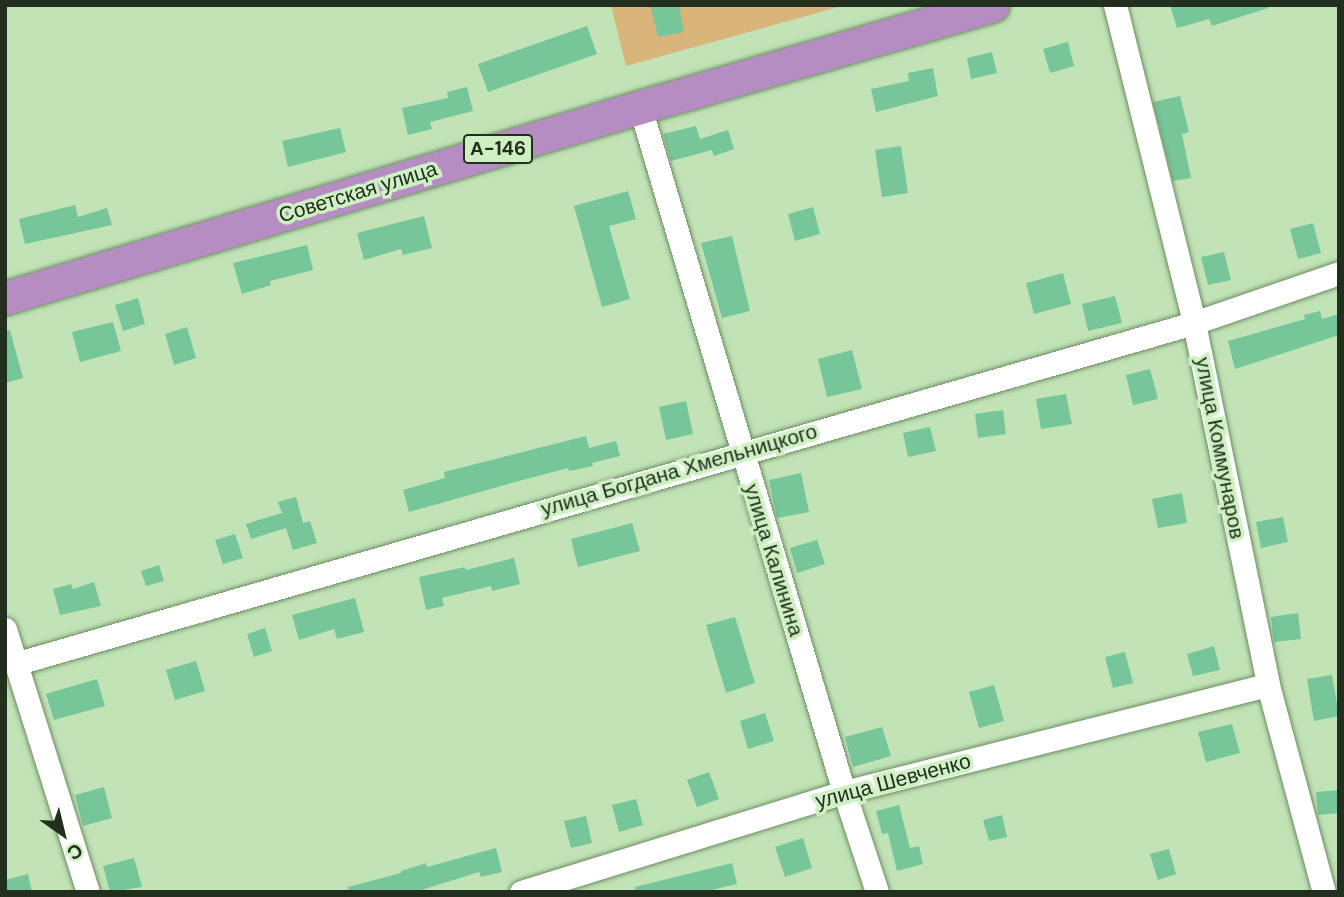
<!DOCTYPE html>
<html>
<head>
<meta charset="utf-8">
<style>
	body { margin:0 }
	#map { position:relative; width:1344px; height:897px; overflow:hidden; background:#c1e3b6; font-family:"DM Sans",sans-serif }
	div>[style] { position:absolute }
	.green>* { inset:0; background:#d9b57c }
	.building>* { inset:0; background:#76c699 }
	.roads { filter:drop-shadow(0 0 2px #6d8c63) drop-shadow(0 0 2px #6d8c63) }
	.minor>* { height:23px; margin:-11.5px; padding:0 11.5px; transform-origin:11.5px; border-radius:11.5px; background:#fff }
	.highway>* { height:33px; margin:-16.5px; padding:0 16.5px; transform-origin:16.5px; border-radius:16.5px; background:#b68dc3 }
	span { translate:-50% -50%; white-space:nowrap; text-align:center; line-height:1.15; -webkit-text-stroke:7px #cef0c3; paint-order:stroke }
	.shield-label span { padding:2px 5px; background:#cef0c3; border:2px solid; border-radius:5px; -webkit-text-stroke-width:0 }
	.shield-label { font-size:19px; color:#222f1e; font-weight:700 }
	.street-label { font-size:21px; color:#222f1e }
	.frame { position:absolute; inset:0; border:7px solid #222f1e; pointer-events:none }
	.north { position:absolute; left:28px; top:799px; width:70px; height:70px; -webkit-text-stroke:5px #cef0c3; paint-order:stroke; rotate:146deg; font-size:19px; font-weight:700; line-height:28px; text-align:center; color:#222f1e }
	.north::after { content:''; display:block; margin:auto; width:24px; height:32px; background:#222f1e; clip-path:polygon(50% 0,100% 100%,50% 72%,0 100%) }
</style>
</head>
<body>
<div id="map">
	<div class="green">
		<i style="clip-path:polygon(611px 5px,846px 5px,626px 66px)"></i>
	</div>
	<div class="building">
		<i style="clip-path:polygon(650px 5px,679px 5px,684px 32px,658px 37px)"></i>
		<i style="clip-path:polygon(1170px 5px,1268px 5px,1268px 8px,1212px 26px,1209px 19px,1177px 28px)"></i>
		<i style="clip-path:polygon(587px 26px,597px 54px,488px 92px,478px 64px)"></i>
		<i style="clip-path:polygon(1068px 42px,1074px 66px,1050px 73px,1043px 49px)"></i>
		<i style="clip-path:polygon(992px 52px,997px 73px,971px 79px,967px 58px)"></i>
		<i style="clip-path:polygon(933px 68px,938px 96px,876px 112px,871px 89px,909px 81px,908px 73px)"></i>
		<i style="clip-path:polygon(467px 87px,473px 111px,430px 122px,432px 129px,408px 135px,402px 108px,448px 98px,447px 92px)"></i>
		<i style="clip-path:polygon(1180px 96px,1189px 132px,1182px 134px,1191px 178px,1173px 181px,1153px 102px)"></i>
		<i style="clip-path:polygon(696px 126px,700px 139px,728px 130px,734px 149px,714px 156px,712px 150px,671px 161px,663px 134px)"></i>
		<i style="clip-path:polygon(340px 128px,346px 152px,288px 167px,282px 141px)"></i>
		<i style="clip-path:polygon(901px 146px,908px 193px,882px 197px,875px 150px)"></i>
		<i style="clip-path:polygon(628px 191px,636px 219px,609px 226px,630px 299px,602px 307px,574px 206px)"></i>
		<i style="clip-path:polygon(75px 205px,78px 217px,107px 208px,112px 225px,25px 244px,19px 219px)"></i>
		<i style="clip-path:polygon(813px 207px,820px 234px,795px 241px,788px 214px)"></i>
		<i style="clip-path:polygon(424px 216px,432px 248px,403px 255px,401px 249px,364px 260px,357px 233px)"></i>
		<i style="clip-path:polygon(1313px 223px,1321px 253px,1298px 259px,1290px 229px)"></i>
		<i style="clip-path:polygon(732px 236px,750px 311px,722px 318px,701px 243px)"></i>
		<i style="clip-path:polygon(307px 245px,313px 270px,270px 281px,271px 285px,242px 294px,233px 263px)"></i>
		<i style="clip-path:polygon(1224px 252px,1231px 280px,1208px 285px,1201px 257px)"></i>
		<i style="clip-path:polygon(1063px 273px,1071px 304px,1034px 314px,1026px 283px)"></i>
		<i style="clip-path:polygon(1115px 296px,1122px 323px,1088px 331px,1082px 304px)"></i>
		<i style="clip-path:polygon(138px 298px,145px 324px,123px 331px,115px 305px)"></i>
		<i style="clip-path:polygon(1320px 311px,1322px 319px,1339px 314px,1339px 335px,1235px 369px,1228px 341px,1305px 319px,1304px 315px)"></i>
		<i style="clip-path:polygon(113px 322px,121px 351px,80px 362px,72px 332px)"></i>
		<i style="clip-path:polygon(187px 327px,196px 358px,174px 365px,165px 334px)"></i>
		<i style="clip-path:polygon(10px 330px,23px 378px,5px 383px,5px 331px)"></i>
		<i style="clip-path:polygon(852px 350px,862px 389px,827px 397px,818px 359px)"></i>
		<i style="clip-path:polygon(1150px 369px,1158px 399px,1133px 405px,1126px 375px)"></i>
		<i style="clip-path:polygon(1066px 394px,1072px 424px,1041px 429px,1036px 399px)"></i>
		<i style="clip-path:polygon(686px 401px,693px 434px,666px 440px,659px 407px)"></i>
		<i style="clip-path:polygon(1003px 410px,1006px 434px,978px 438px,975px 414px)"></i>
		<i style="clip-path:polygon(930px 427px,936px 451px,908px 457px,903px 433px)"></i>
		<i style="clip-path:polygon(586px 436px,589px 448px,616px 441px,620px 456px,592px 463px,593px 466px,569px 471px,568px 468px,519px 481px,409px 512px,403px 490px,445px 478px,444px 472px)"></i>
		<i style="clip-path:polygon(801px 473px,809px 512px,777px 518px,769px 480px)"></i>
		<i style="clip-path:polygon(1182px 493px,1187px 523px,1158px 528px,1152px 499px)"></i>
		<i style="clip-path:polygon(296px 497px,303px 523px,310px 521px,317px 543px,293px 550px,286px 528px,251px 539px,246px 524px,282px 513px,278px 502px)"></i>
		<i style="clip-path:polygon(1283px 517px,1288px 542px,1261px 548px,1256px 522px)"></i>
		<i style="clip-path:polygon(632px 523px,640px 551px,578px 567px,571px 539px)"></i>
		<i style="clip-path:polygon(235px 534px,243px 558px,223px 564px,215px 540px)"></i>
		<i style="clip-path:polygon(817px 540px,825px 564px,797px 573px,790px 548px)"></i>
		<i style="clip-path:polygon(514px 558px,520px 584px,492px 591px,491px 586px,442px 598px,444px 606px,426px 610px,419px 577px,465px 567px,466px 570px)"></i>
		<i style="clip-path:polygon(159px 565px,164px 581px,146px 586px,141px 571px)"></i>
		<i style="clip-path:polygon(94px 582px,101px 606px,60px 615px,53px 589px,71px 584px,73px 589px)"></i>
		<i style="clip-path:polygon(355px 598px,364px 632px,337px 639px,334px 629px,299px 640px,292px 615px)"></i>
		<i style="clip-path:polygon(1298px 613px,1301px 639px,1274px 642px,1271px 617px)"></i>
		<i style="clip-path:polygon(735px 617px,755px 683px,726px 693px,706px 625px)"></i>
		<i style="clip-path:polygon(265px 628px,272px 651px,254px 657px,247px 634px)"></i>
		<i style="clip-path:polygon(1214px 646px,1220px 670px,1193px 676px,1187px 654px)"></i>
		<i style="clip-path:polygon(1125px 652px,1133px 683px,1113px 688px,1105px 657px)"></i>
		<i style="clip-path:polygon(196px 661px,205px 691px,175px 700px,166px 670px)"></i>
		<i style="clip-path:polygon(1332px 675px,1339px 716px,1314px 721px,1307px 679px)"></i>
		<i style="clip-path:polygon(97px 679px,105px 706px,54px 720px,46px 694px)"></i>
		<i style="clip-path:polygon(994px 685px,1004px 721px,979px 728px,969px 692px)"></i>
		<i style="clip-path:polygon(765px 713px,774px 741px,748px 749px,740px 721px)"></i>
		<i style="clip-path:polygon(1232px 724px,1240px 753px,1206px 762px,1198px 732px)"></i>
		<i style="clip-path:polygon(882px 727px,891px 756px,853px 767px,845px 737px)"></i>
		<i style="clip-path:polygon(709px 772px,719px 799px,697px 807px,687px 780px)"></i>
		<i style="clip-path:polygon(104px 787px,112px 818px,83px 826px,75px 795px)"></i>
		<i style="clip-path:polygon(1339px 790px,1339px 813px,1318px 815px,1316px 792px)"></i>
		<i style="clip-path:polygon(636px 799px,643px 825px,619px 832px,612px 805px)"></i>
		<i style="clip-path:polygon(899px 805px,910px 848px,919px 846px,923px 864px,897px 871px,888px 833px,882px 834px,876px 811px)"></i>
		<i style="clip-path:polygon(1002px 815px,1007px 837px,989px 841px,983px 820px)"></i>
		<i style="clip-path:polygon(586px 816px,592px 843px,571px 848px,564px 821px)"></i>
		<i style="clip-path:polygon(803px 838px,812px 868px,785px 877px,775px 847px)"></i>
		<i style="clip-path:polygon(496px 848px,502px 872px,481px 877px,479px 872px,415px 892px,349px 892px,348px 887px,401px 873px,401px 871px,426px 863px,427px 867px)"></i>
		<i style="clip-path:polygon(1169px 849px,1176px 874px,1158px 880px,1150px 854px)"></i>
		<i style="clip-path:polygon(134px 858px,142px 887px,110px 892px,103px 866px)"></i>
		<i style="clip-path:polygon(732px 863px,737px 884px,703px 892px,635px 892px,635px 887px)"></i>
		<i style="clip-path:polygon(28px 874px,32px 892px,5px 892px,5px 880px)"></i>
	</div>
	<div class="roads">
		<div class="minor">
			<i style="left:1115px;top:5px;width:328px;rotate:76deg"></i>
			<i style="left:1194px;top:323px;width:369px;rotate:78.4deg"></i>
			<i style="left:1268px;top:685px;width:214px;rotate:74.9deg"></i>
			<i style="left:640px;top:107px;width:715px;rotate:73.42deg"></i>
			<i style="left:844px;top:792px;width:105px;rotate:71.7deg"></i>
			<i style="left:5px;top:629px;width:276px;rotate:72.5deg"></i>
			<i style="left:18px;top:663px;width:1224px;rotate:-16.13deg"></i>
			<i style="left:1194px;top:323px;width:153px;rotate:-19deg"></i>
			<i style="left:521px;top:892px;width:338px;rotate:-17.2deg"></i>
			<i style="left:844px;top:792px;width:437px;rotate:-14.2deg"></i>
		</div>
		<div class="highway">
			<i style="left:5px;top:298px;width:663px;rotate:-16.74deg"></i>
			<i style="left:640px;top:107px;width:367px;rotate:-16.1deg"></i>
		</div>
	</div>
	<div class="shield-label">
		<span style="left:498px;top:149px">А-146</span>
	</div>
	<div class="street-label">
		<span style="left:358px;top:192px;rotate:-17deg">Советская улица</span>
		<span style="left:1220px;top:448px;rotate:79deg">улица Коммунаров</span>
		<span style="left:679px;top:470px;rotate:-16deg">улица Богдана Хмельницкого</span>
		<span style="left:774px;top:560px;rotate:73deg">улица Калинина</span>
		<span style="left:893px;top:781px;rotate:-15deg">улица Шевченко</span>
	</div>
	<div class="frame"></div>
	<div class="north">С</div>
</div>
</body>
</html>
